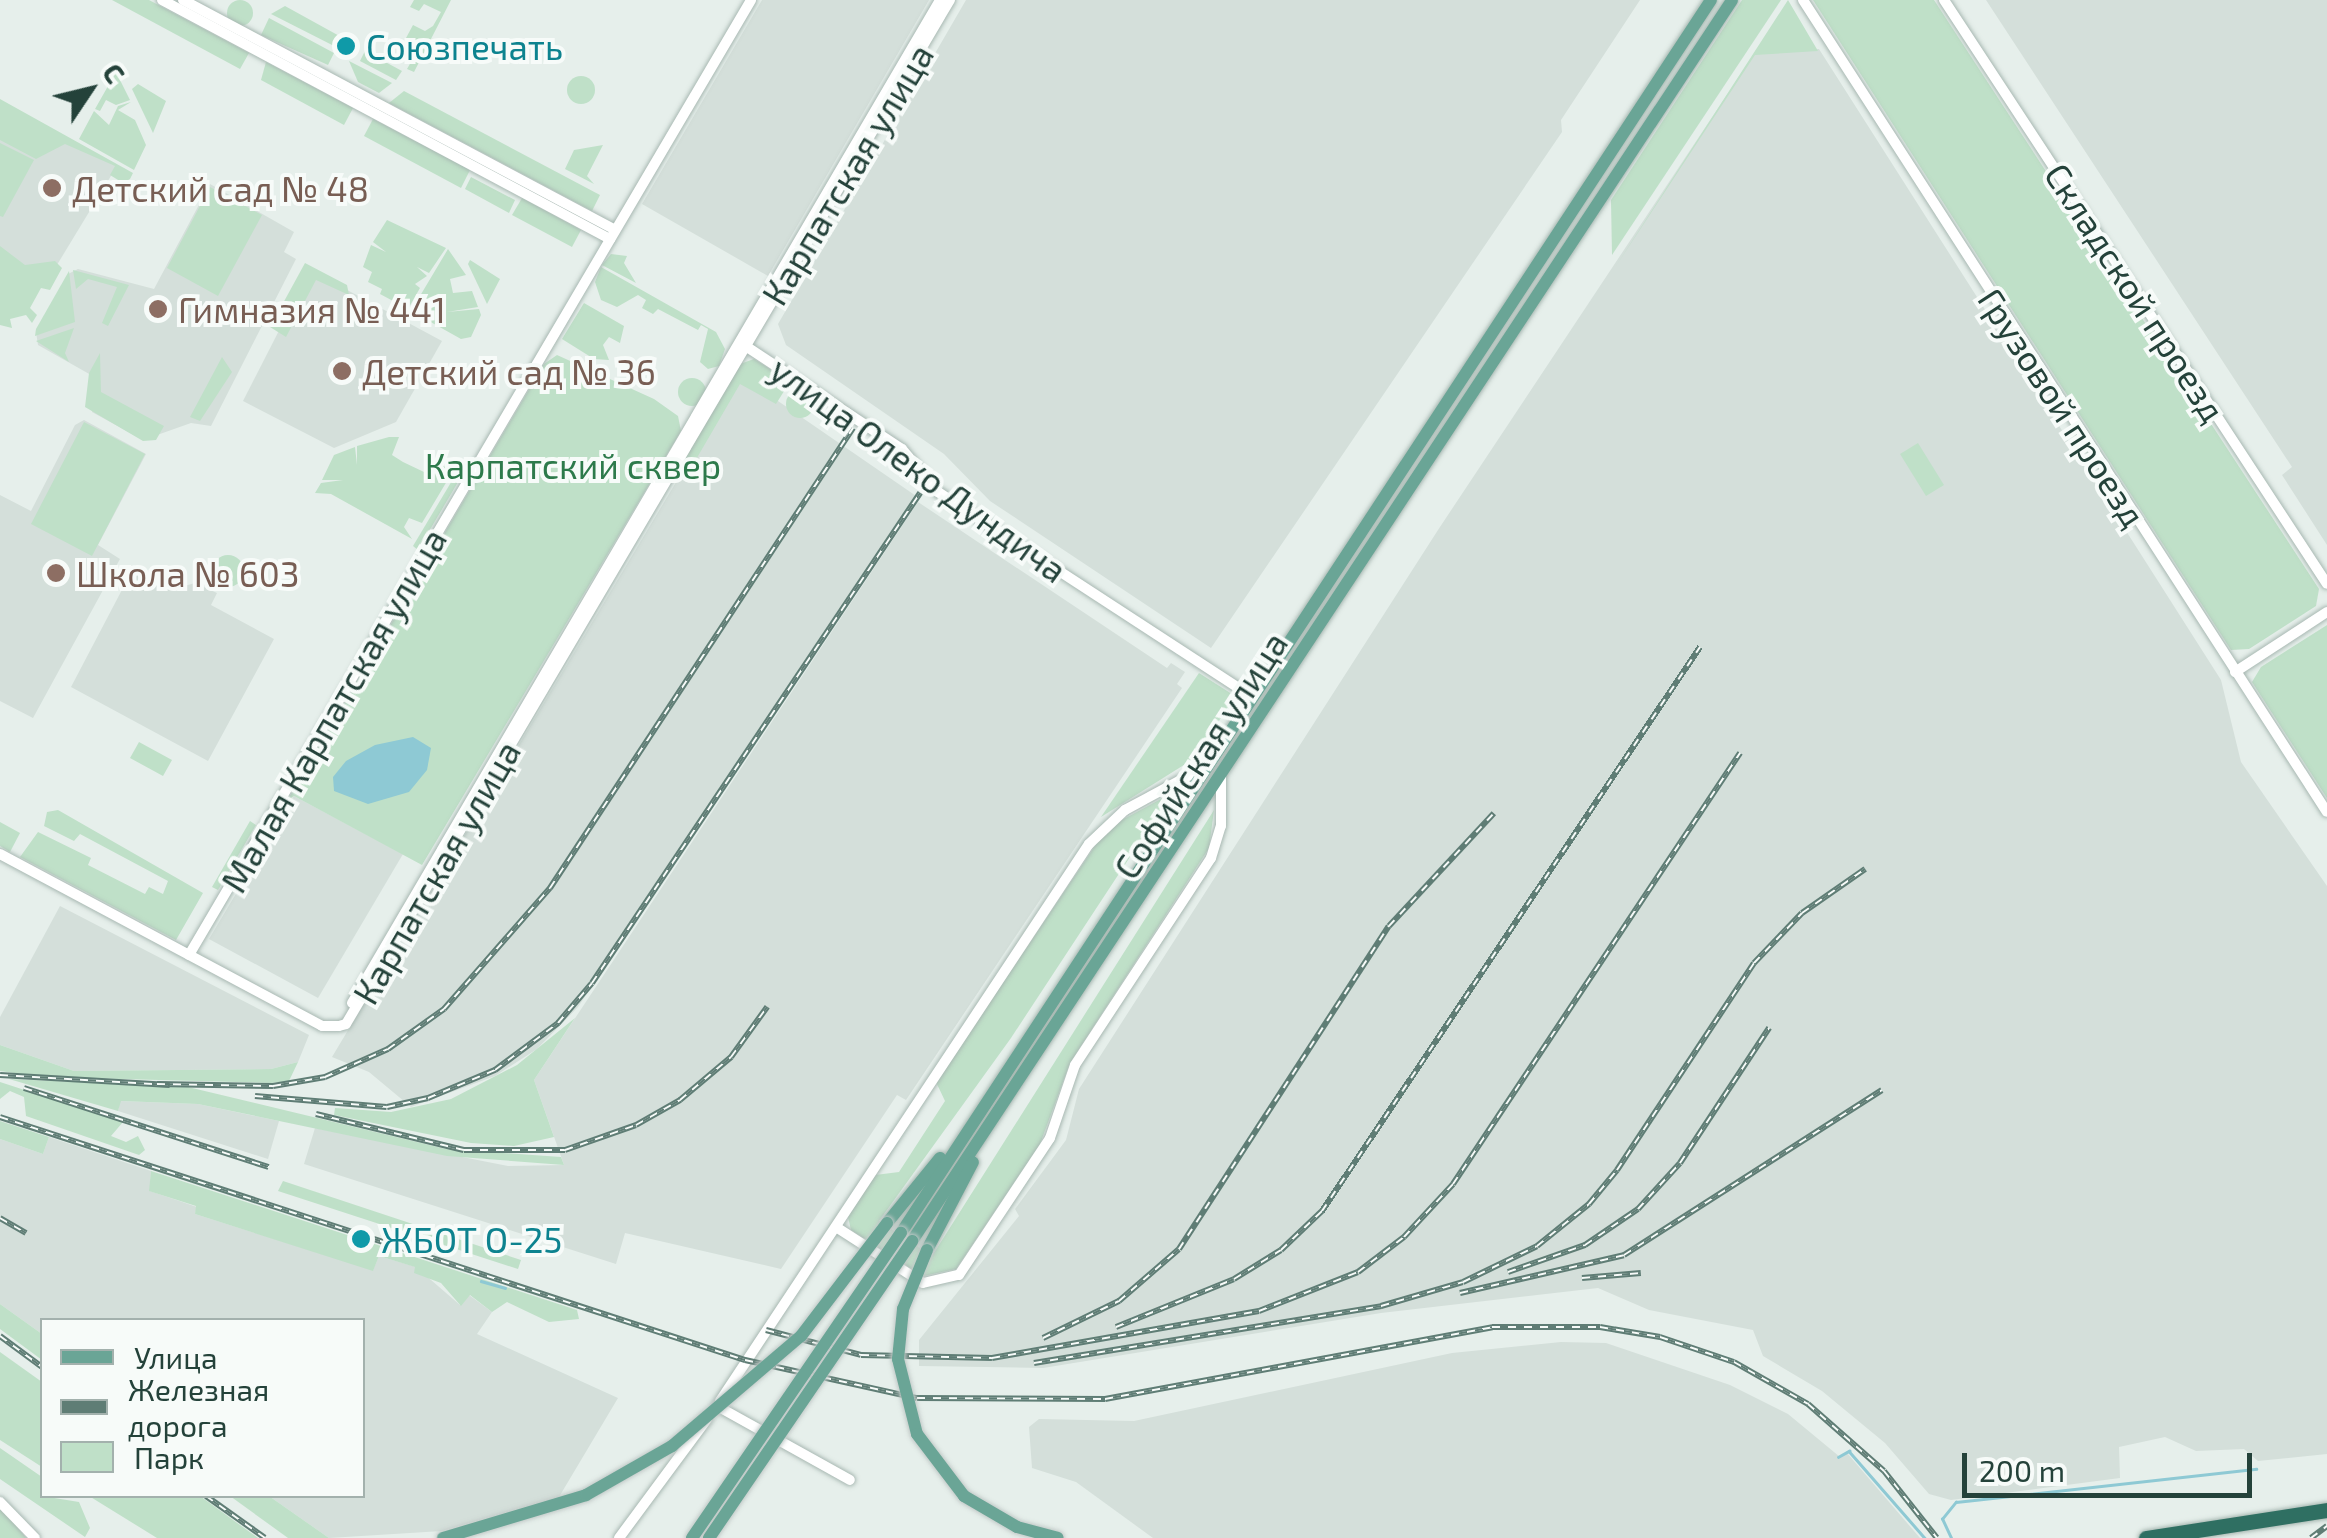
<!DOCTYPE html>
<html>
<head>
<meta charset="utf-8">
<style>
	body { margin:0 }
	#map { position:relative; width:2327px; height:1538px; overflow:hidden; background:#e6efeb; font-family:"Exo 2",sans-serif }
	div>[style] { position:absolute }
	.built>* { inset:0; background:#d4dfda }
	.green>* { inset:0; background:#bfe0c8 }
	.round { border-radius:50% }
	.water>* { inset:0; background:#8ec9d4 }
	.stream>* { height:2.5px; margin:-1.25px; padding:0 1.25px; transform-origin:1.25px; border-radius:1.25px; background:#8ec9d4 }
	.roads { filter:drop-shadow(0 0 2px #a8b8b2) drop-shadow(0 0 2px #a8b8b2) }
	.minor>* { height:10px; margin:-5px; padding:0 5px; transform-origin:5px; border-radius:5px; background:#fff }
	.major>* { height:12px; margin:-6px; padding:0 6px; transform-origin:6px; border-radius:6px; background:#6aa596 }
	.highway>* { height:15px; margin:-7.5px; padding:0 7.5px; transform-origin:7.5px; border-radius:7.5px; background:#2f6f62 }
	.rail>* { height:6px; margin-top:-3px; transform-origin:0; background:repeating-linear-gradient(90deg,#f7fbf9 0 8px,#5f7d75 0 16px); box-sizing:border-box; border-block:2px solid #5f7d75 }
	.bridges { filter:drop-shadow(0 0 2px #c2cac8) drop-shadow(0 0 2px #c2cac8) }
	.major-bridge>* { height:12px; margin:-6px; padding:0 6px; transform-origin:6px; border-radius:6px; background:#6aa596 }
	.dots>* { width:28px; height:28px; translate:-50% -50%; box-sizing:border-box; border:5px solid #f7fbf9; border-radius:50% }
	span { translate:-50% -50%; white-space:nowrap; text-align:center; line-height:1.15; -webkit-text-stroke:8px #f7fbf9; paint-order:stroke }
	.culture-label { font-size:35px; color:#0d838f }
	.left { translate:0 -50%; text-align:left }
	.street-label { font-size:35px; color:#24423a }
	.education-label { font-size:35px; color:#785e54 }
	.park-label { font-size:35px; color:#2d7a4b }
	.legend { position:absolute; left:40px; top:1318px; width:325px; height:180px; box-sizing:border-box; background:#f7fbf9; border:2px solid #a3b1ad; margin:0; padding:12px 18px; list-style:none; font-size:30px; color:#24423a }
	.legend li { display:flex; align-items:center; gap:20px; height:50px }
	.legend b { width:50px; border:2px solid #a3b1ad }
	.north { position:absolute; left:40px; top:40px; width:100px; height:100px; -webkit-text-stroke:8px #f7fbf9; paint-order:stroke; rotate:55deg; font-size:28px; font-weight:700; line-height:40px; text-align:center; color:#24423a }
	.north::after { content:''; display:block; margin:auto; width:35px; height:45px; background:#24423a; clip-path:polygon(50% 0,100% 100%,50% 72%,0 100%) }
	.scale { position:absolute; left:1962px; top:1453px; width:290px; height:45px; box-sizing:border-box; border:5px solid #24423a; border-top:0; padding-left:12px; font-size:30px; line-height:35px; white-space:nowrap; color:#24423a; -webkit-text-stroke:8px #f7fbf9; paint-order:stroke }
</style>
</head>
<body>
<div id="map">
	<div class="built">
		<i style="clip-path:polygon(762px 0,929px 0,768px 276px,642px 204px)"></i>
		<i style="clip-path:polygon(966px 0,1640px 0,1561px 120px,1562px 132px,1211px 648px,990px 501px,944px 454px,786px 345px,778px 324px)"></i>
		<i style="clip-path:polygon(1986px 0,2327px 0,2327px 545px,2282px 475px,2292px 467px)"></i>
		<i style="clip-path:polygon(1819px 49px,2221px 680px,2241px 762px,2327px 886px,2327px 1454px,2258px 1461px,2244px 1449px,2196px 1451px,2165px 1437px,2119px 1447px,2120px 1478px,1951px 1500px,1929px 1494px,1885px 1443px,1822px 1391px,1763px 1356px,1753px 1330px,1649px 1310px,1598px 1288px,1381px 1313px,1043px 1368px,919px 1366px,919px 1340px,1019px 1216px,1015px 1209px,1066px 1140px,1079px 1089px,1438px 530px,1756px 51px)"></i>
		<i style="clip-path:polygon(0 105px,117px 166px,46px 283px,0 258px)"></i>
		<i style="clip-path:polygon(210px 184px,294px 232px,284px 252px,296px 259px,211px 426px,191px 423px,143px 440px,92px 412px,91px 375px,38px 345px,36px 332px,68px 274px,78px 269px,154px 289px)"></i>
		<i style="clip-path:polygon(310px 270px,442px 341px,396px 422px,334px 448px,243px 401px)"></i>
		<i style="clip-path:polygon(746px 379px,919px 498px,578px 1007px,537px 1049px,495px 1076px,411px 1107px,369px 1072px,332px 1057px,736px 382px)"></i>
		<i style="clip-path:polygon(84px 420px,146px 454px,98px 545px,120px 559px,33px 718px,0 701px,0 495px,31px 511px,75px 425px)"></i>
		<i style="clip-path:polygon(918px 502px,1167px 668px,1171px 663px,1185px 672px,1177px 684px,1182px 688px,906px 1100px,897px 1095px,781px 1269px,625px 1233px,616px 1264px,304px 1164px,315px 1128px,508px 1166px,564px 1165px,534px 1080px)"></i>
		<i style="clip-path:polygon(135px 565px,177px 588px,195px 583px,217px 593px,211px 605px,274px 639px,208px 761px,71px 687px)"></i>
		<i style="clip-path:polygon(294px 796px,403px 854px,318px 998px,209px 939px)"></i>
		<i style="clip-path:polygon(60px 906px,309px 1035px,298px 1062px,271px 1069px,74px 1071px,0 1045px,0 1017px)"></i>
		<i style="clip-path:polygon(120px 1101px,198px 1104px,279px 1121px,268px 1159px,118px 1111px)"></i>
		<i style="clip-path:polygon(49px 1137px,151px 1171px,150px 1191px,197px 1207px,195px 1214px,373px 1270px,379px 1256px,416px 1267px,460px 1305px,469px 1295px,492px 1312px,477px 1334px,618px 1398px,559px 1497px,442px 1531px,329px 1538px,269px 1496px,362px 1496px,362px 1320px,42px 1320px,42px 1334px,0 1304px,0 1139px,43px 1154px)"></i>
		<i style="clip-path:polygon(1561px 1342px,1606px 1343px,1730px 1385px,1788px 1414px,1840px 1457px,1847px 1453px,1920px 1538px,1153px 1538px,1076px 1482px,1032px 1468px,1029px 1427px,1039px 1419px,1134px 1421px,1452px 1353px)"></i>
	</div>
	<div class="green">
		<i style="clip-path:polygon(112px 0,149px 0,249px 53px,240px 69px)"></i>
		<i style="clip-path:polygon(414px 0,451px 0,414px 72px,407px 69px,420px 46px,406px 38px,413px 25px,425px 31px,433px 26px,441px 12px,424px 4px,419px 11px,410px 7px)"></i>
		<i style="clip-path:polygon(1742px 0,1781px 0,1612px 255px,1611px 200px)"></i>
		<i style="clip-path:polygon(1788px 0,1818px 51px,1755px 55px,1614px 269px)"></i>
		<i style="clip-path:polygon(1813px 0,1934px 0,2319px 589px,2316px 606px,2249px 649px,2231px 650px)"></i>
		<i class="round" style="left:227px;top:0;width:26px;height:26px"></i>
		<i style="clip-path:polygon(285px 6px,343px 38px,338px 48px,271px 14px)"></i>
		<i style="clip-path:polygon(269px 18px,334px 53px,328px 65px,261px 35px)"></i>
		<i style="clip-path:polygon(365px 51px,402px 71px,396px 80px,360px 61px)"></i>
		<i style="clip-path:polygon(349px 61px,392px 83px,379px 93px,358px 82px)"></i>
		<i style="clip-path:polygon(266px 62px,353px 108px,344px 125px,261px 80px)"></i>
		<i style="clip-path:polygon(116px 72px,130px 100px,116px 105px,106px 100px,100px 111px,95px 109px)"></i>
		<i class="round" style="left:567px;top:76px;width:28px;height:28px"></i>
		<i style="clip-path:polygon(138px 84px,166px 101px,153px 133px,132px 89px)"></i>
		<i style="clip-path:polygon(404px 91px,600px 195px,592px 211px,389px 103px)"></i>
		<i style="clip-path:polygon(0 99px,133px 173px,130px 179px,123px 183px,110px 175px,115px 166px,65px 144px,36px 159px,0 140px)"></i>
		<i style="clip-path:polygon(131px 102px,118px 110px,135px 120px,146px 145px,134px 170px,79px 139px,94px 111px,109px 125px,118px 106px)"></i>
		<i style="clip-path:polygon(373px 119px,470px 170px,461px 188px,364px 136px)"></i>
		<i style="clip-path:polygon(0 143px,34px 160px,3px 217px,0 216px)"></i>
		<i style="clip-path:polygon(603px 145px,587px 176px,594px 184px,565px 169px,574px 150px)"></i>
		<i style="clip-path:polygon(471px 177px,515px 200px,509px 213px,465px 189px)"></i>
		<i style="clip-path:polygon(210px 187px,262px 215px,218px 296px,167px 268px)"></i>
		<i style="clip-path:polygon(522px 198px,581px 230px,572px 247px,512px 215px)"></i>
		<i style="clip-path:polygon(387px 220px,446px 248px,429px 273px,417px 267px,427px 276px,415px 284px,420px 288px,408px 309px,380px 294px,382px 289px,368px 282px,372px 272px,363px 267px,371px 245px,386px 252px,373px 242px)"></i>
		<i style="clip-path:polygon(0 246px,25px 265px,55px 261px,62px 268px,50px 290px,41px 288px,30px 308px,37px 315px,32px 323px,26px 315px,10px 319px,12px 328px,0 325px)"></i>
		<i style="clip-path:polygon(448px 249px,466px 275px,450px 279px,453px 293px,472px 291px,478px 307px,447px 312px,479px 309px,481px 315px,471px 337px,461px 339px,411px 311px)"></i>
		<i style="clip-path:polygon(611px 254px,627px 256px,624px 263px,636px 283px,602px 265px)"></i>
		<i style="clip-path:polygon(470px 260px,500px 279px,487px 304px,468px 264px)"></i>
		<i style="clip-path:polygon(305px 263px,347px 285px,349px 295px,316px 280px,286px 337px,270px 327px)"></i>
		<i style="clip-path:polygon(601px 267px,716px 332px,725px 349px,719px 366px,708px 369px,700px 362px,708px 329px,701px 325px,698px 330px,658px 309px,653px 314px,642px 308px,646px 300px,638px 295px,617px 307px,601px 300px,595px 282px)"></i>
		<i style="clip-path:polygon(73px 270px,129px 285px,108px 326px,102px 323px,117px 287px,88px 279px,76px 289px)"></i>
		<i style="clip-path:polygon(69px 271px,75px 322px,35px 336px,36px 329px)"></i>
		<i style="clip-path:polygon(584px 303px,624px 326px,620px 343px,609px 337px,603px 345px,609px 360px,594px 359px,562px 339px)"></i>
		<i style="clip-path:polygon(74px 328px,65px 353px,69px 362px,36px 341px)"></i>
		<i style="clip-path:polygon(100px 353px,101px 392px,164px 426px,156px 440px,143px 441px,85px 407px,89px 373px)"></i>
		<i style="clip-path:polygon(557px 355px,654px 399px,678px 416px,681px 431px,422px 865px,294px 796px,287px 801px,544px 364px)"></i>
		<i style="clip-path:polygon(222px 357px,232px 372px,200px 421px,190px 417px)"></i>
		<i style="clip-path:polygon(754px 359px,787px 380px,786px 388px,776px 404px,740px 384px,691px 468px,685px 457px,740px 364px)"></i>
		<i class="round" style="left:678px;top:378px;width:28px;height:28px"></i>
		<i class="round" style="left:786px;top:390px;width:28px;height:28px"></i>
		<i style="clip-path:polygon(84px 422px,145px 454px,92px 556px,31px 524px)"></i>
		<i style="clip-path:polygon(389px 437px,399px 437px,392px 455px,403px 462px,424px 472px,432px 460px,453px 471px,422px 523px,409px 518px,404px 527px,412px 539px,331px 494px,315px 493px,321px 483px,343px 480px,322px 480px,334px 455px,355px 447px,357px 465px,357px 446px)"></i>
		<i style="clip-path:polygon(1918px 443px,1944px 485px,1926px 496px,1900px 454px)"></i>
		<i style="clip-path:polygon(456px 474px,461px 477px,418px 550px,413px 546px)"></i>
		<i class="round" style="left:212px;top:555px;width:32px;height:32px"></i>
		<i style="clip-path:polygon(2327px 625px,2327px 798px,2252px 682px,2261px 667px)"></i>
		<i style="clip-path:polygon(1199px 673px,1235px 696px,1195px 758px,1101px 817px)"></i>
		<i style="clip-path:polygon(139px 742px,172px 760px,163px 776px,130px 758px)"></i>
		<i style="clip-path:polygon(1172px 793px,1011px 1038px,879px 1221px,932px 1256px,1214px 810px,1209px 848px,1070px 1063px,1040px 1144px,956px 1269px,923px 1276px,851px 1230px,848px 1217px,875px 1175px,899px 1172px,945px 1101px,936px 1082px,1097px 843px,1122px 820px)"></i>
		<i style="clip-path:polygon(58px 810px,203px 893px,176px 940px,20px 857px,38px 832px,91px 858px,88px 865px,145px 894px,149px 887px,163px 894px,168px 881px,80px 834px,74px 841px,44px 826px,47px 812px)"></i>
		<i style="clip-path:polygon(250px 821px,256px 825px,218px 890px,212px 887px)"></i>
		<i style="clip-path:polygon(0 822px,20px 833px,10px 852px,0 846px)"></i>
		<i style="clip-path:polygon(575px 1018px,534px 1080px,554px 1137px,514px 1146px,471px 1143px,334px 1115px,335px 1108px,391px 1112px,451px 1099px,517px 1065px)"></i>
		<i style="clip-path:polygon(0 1045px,74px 1071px,271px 1069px,298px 1062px,289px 1081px,272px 1083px,43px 1077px,0 1071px)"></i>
		<i style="clip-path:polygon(9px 1079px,188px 1087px,446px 1149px,561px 1157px,564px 1165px,447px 1156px,198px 1104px,121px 1101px,118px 1111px)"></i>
		<i style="clip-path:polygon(0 1082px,123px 1122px,111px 1136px,126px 1142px,138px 1136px,145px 1150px,139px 1155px,26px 1116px,24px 1097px,10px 1091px,0 1099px)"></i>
		<i style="clip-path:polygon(0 1121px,49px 1137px,43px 1154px,0 1139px)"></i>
		<i style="clip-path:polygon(151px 1171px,577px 1310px,579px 1319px,549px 1322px,507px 1302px,492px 1312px,470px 1295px,461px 1306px,441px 1283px,414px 1273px,415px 1267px,379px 1256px,373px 1271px,195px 1214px,196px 1206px,149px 1191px)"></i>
		<i style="clip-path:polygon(283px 1181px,521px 1260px,518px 1269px,278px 1191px)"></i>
		<i style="clip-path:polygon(0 1304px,42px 1334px,42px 1360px,0 1329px)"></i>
		<i style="clip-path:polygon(0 1352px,42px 1382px,42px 1467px,0 1440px)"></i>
		<i style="clip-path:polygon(0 1448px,42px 1477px,42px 1496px,79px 1502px,90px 1528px,85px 1537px,0 1479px)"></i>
		<i style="clip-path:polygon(89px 1496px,200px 1496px,258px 1538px,157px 1538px)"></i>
		<i style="clip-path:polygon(230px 1496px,269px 1496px,329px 1538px,288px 1538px)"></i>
		<i style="clip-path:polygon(0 1509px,10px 1518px,26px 1538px,0 1538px)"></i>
	</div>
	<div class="water">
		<i style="clip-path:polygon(413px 737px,431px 748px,427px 770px,409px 792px,368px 804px,334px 791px,333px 777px,346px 761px,375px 745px)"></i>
	</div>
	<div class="stream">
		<i style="left:481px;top:1281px;width:25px;rotate:16deg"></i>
		<i style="left:1838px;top:1457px;width:13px;rotate:-29deg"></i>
		<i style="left:1849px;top:1451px;width:116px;rotate:48.9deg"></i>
		<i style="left:1951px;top:1538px;width:21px;rotate:-115deg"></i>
		<i style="left:1942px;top:1519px;width:22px;rotate:-51deg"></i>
		<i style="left:1956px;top:1502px;width:302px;rotate:-6.3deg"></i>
	</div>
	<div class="roads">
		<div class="minor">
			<i style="left:162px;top:0;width:508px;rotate:28.08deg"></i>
			<i style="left:183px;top:0;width:489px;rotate:28deg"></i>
			<i style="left:1803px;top:0;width:966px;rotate:57.17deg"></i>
			<i style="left:1944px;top:0;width:698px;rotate:56.74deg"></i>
			<i style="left:744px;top:345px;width:189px;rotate:33.4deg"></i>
			<i style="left:902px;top:449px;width:56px;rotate:50.1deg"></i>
			<i style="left:938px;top:492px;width:374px;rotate:33.1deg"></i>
			<i style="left:2235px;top:672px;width:110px;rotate:-33.1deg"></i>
			<i style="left:0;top:854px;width:365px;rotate:28.1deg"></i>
			<i style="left:322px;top:1026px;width:17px"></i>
			<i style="left:189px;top:955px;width:1108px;rotate:-59.52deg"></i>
			<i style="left:352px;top:1003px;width:1163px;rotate:-59.62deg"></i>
			<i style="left:339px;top:1026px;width:7px;rotate:-16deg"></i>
			<i style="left:346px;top:1024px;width:1189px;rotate:-59.47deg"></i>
			<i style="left:836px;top:1227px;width:103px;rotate:32.8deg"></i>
			<i style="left:923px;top:1283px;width:37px;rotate:-13deg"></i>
			<i style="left:959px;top:1275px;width:164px;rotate:-56.4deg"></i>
			<i style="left:1050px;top:1138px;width:77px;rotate:-71.1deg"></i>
			<i style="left:1075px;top:1065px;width:248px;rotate:-56.7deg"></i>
			<i style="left:1211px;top:858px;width:34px;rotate:-73deg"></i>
			<i style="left:1221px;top:826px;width:49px;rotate:-90deg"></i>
			<i style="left:720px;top:1401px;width:668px;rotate:-56.48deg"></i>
			<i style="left:1089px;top:844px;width:50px;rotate:-43.4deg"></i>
			<i style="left:1125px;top:810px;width:91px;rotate:-28.3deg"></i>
			<i style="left:717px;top:1406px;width:152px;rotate:29.1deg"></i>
			<i style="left:0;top:1502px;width:50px;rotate:45.8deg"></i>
			<i style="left:619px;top:1538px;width:148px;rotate:-53.5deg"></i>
		</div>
		<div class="major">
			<i style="left:887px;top:1223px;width:84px;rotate:-50.8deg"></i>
			<i style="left:901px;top:1233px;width:1475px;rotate:-56.7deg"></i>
			<i style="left:912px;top:1241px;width:1487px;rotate:-56.54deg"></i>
			<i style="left:927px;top:1250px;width:99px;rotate:-62.4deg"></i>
		</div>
		<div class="highway">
			<i style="left:2146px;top:1538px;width:183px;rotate:-8.8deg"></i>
		</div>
	</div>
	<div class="rail">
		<i style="left:0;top:1075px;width:170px;rotate:3.4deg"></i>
		<i style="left:157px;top:1084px;width:116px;rotate:1deg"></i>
		<i style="left:273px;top:1086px;width:53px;rotate:-9.8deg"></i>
		<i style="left:325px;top:1077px;width:69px;rotate:-24deg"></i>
		<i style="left:388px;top:1049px;width:69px;rotate:-35.5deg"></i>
		<i style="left:444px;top:1009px;width:161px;rotate:-48.8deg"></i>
		<i style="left:550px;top:888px;width:551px;rotate:-56.63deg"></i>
		<i style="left:24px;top:1088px;width:257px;rotate:17.9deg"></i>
		<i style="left:255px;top:1096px;width:132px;rotate:4.8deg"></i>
		<i style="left:387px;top:1107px;width:42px;rotate:-12.4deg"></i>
		<i style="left:428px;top:1098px;width:73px;rotate:-22.7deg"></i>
		<i style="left:495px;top:1070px;width:79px;rotate:-36.7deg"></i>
		<i style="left:558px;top:1023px;width:52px;rotate:-49.6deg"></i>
		<i style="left:592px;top:983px;width:590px;rotate:-56.2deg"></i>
		<i style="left:316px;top:1114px;width:152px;rotate:13.7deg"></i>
		<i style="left:464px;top:1150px;width:101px"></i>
		<i style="left:565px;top:1150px;width:75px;rotate:-19.4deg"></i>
		<i style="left:636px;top:1125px;width:51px;rotate:-29.6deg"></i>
		<i style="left:680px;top:1100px;width:67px;rotate:-40.1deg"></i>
		<i style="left:731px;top:1057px;width:62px;rotate:-54.2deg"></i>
		<i style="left:0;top:1117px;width:784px;rotate:18.07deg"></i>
		<i style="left:745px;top:1360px;width:176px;rotate:12.5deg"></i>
		<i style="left:917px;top:1398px;width:188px;rotate:0.3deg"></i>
		<i style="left:1105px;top:1399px;width:394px;rotate:-10.5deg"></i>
		<i style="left:1492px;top:1327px;width:108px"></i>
		<i style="left:1600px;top:1327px;width:61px;rotate:9.5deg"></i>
		<i style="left:1660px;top:1337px;width:78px;rotate:18.7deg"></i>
		<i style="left:1734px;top:1362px;width:85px;rotate:29.6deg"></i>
		<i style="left:1808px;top:1404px;width:101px;rotate:41.4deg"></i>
		<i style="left:1884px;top:1471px;width:85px;rotate:51.7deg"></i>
		<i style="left:0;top:1218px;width:30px;rotate:30deg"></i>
		<i style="left:1508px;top:1272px;width:82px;rotate:-19.3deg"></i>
		<i style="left:1585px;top:1245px;width:64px;rotate:-34.2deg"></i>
		<i style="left:1638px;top:1209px;width:62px;rotate:-47.6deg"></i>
		<i style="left:1680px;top:1163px;width:162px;rotate:-56.6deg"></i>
		<i style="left:1582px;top:1278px;width:59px;rotate:-4.8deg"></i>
		<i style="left:1460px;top:1293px;width:168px;rotate:-13deg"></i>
		<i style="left:1624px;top:1255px;width:306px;rotate:-32.6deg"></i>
		<i style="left:1116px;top:1327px;width:127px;rotate:-22.1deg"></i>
		<i style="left:1234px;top:1279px;width:55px;rotate:-31.7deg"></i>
		<i style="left:1281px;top:1250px;width:57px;rotate:-43.6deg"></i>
		<i style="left:1322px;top:1211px;width:679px;rotate:-56.17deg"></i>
		<i style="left:766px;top:1330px;width:98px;rotate:14.7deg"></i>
		<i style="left:861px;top:1355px;width:131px;rotate:1.3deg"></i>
		<i style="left:992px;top:1358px;width:271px;rotate:-10deg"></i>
		<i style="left:1259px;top:1311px;width:106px;rotate:-21.5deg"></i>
		<i style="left:1358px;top:1272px;width:58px;rotate:-37.3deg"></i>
		<i style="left:1404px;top:1237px;width:72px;rotate:-47.2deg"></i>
		<i style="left:1453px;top:1184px;width:518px;rotate:-56.34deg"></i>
		<i style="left:0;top:1336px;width:52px;rotate:36.4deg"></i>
		<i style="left:1043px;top:1338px;width:85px;rotate:-26deg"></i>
		<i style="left:1119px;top:1301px;width:79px;rotate:-40.9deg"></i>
		<i style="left:1179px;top:1249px;width:385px;rotate:-57deg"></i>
		<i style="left:1389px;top:926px;width:154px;rotate:-47.1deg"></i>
		<i style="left:1034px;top:1363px;width:352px;rotate:-9.3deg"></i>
		<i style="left:1381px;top:1306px;width:85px;rotate:-16.3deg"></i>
		<i style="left:1463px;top:1282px;width:82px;rotate:-25.9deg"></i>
		<i style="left:1537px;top:1246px;width:67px;rotate:-38.9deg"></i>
		<i style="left:1589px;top:1204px;width:44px;rotate:-50.5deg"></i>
		<i style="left:1617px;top:1170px;width:248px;rotate:-56.5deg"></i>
		<i style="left:1754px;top:963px;width:69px;rotate:-46.2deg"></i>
		<i style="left:1802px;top:913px;width:77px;rotate:-34.9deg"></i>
		<i style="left:206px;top:1496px;width:72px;rotate:35.4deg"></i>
		<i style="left:2311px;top:1538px;width:20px;rotate:-37deg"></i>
	</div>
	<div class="bridges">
		<div class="major-bridge">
			<i style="left:927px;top:1250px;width:64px;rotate:112.1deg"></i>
			<i style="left:903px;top:1309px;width:50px;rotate:95.7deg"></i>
			<i style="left:898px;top:1359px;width:77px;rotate:75.8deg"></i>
			<i style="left:917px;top:1434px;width:78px;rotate:52.8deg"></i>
			<i style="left:964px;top:1496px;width:61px;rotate:30.3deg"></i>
			<i style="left:1017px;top:1527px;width:42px;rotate:15deg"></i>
			<i style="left:443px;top:1538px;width:149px;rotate:-16.7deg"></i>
			<i style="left:586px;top:1495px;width:99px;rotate:-29.7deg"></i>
			<i style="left:672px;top:1446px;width:170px;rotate:-40.5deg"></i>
			<i style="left:801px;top:1336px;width:142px;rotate:-52.7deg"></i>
			<i style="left:692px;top:1538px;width:370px;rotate:-55.6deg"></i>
			<i style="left:709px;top:1538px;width:360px;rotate:-55.6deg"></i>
		</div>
	</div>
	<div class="dots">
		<i style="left:346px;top:46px;background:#0f9aa8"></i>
		<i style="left:52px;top:188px;background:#8d6e63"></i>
		<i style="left:158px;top:309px;background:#8d6e63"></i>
		<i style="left:342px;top:371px;background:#8d6e63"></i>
		<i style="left:56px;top:573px;background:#8d6e63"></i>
		<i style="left:361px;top:1239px;background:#0f9aa8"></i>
	</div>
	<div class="culture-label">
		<span class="left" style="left:366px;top:46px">Союзпечать</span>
		<span class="left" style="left:381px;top:1239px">ЖБОТ О-25</span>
	</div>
	<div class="street-label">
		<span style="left:847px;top:174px;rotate:-59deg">Карпатская улица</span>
		<span style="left:2136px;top:292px;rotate:57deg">Складской проезд</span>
		<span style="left:2063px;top:407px;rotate:57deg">Грузовой проезд</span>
		<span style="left:919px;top:469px;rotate:36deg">улица Олеко Дундича</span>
		<span style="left:333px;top:710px;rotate:-60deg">Малая Карпатская улица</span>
		<span style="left:1200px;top:755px;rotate:-57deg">Софийская улица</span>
		<span style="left:436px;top:872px;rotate:-60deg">Карпатская улица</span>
	</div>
	<div class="education-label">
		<span class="left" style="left:72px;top:188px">Детский сад № 48</span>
		<span class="left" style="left:178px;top:309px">Гимназия № 441</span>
		<span class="left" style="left:362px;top:371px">Детский сад № 36</span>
		<span class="left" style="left:76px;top:573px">Школа № 603</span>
	</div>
	<div class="park-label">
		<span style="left:573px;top:465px">Карпатский сквер</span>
	</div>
	<ul class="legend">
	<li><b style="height:12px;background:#6aa596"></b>Улица</li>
	<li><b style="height:12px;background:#5f7d75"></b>Железная дорога</li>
	<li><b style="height:28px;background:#bfe0c8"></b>Парк</li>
	</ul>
	<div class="north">С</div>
	<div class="scale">200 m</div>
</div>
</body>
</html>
